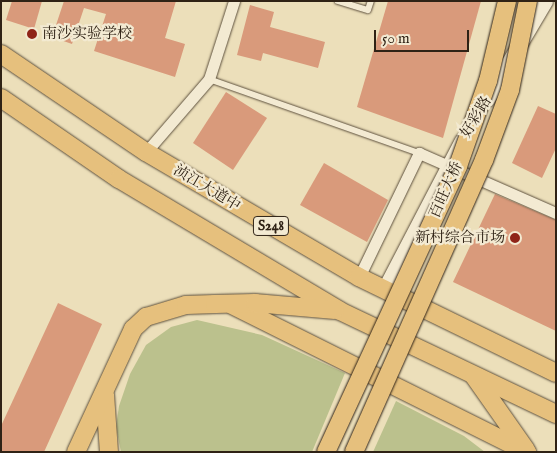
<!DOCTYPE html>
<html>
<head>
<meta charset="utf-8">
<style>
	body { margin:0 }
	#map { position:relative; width:557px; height:453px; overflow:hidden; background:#ecdfba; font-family:"IM FELL English","Noto Serif SC",serif }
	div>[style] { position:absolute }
	.green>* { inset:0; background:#bbc18d }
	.building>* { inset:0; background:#d99a7b }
	.roads { filter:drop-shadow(0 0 1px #5e513e) drop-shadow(0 0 1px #5e513e) }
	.lane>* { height:5.5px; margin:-2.75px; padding:0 2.75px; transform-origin:2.75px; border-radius:2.75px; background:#f3ead2 }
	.street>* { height:11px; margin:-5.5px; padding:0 5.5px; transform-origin:5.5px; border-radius:5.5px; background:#f3ead2 }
	.secondary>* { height:15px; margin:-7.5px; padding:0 7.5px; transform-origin:7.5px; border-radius:7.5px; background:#f3ead2 }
	.primary>* { height:18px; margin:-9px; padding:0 9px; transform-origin:9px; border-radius:9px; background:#e6c07d }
	.bridges { filter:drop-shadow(0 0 1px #2f2215) drop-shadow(0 0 1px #2f2215) }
	.primary-bridge>* { height:18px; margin:-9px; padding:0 9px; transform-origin:9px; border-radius:9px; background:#e6c07d }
	.dots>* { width:14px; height:14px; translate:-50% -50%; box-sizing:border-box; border:2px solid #f3ead2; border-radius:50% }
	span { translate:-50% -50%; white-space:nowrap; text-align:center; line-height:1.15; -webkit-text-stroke:4.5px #f3ead2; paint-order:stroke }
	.shield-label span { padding:1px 4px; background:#f3ead2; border:1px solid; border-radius:4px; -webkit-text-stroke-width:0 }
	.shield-label { font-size:14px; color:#2f2215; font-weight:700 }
	.poi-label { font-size:15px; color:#2f2215 }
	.left { translate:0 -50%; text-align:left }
	.right { translate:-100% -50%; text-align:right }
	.street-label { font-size:15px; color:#2f2215 }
	.frame { position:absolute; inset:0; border:2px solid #2f2215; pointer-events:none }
	.scale { position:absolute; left:374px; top:30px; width:95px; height:22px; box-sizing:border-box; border:2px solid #2f2215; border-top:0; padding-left:6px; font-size:15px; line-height:18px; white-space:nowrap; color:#2f2215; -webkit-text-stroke:4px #f3ead2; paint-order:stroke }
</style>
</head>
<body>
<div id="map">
	<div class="green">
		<i style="clip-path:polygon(197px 320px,262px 335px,345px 373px,312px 452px,121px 452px,116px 427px,119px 406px,130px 374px,146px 345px,171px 327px)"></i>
		<i style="clip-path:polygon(396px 401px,464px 436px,485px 452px,373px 452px)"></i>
	</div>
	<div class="building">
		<i style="clip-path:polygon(12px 1px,42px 1px,34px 29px,6px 20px)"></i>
		<i style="clip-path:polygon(64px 1px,176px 1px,165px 38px,185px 44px,175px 77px,94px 51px,106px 14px,84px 8px,72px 44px,52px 37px)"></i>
		<i style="clip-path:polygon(388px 1px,481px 1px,443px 138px,357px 107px)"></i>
		<i style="clip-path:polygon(250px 5px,274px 12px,270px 27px,325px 42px,318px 68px,263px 53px,261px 61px,237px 55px)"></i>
		<i style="clip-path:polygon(226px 92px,267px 118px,233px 170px,193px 143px)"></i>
		<i style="clip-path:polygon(538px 106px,556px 114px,556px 148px,542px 178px,512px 163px)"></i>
		<i style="clip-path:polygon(324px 163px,388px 200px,367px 242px,300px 205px)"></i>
		<i style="clip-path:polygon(495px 194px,556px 220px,556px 331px,453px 282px)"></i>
		<i style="clip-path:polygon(58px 303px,102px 324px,44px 452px,1px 452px,1px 426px)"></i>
	</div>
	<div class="roads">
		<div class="lane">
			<i style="left:338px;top:1px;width:31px;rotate:17deg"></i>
			<i style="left:368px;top:10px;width:9px;rotate:-72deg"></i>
			<i style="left:209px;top:79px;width:223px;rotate:19.4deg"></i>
		</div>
		<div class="street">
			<i style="left:146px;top:152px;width:96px;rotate:-49.2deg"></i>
			<i style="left:209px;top:79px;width:82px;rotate:-72.2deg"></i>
			<i style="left:359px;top:277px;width:138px;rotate:-64.2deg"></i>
			<i style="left:419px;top:153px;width:150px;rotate:23.7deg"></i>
		</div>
		<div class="secondary">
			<i style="left:487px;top:99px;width:114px;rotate:-59.4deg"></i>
			<i style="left:384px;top:290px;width:169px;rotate:-62.5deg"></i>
		</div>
		<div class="primary">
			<i style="left:1px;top:54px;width:175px;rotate:34.1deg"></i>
			<i style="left:146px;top:152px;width:247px;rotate:30.4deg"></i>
			<i style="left:359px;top:277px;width:219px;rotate:26deg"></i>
			<i style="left:1px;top:98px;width:143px;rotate:34.5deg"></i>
			<i style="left:119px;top:179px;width:257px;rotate:30.8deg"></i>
			<i style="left:340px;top:311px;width:239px;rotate:25.5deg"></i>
			<i style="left:232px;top:305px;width:330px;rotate:26.5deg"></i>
			<i style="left:474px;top:376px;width:90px;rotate:54.9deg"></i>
			<i style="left:105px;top:395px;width:57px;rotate:86deg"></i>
			<i style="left:76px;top:452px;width:136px;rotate:-65.1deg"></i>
			<i style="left:133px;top:329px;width:18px;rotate:-43deg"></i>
			<i style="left:146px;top:317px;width:42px;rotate:-16.7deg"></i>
			<i style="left:186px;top:305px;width:29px;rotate:-2deg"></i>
			<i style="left:215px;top:304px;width:40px;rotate:-1.4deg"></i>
			<i style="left:255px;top:303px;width:80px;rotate:5deg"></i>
		</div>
	</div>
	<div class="bridges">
		<div class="primary-bridge">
			<i style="left:326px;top:452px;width:315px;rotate:-65.2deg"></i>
			<i style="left:458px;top:166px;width:90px;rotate:-70.6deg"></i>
			<i style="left:488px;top:81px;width:82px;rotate:-76.6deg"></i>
			<i style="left:354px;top:452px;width:320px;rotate:-66deg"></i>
			<i style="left:484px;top:160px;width:75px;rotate:-69.6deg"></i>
			<i style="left:510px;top:90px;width:91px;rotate:-78.6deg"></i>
		</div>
	</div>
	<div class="dots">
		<i style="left:32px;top:34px;background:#8f2418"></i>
		<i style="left:515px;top:238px;background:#8f2418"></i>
	</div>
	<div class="shield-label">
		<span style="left:271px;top:226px">S248</span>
	</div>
	<div class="poi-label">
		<span class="left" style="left:42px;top:34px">南沙实验学校</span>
		<span class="right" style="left:505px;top:238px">新村综合市场</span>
	</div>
	<div class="street-label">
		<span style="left:476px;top:117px;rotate:-59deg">好彩路</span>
		<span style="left:207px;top:188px;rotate:31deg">浈江大道中</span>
		<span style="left:446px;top:190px;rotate:-66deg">百旺大桥</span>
	</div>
	<div class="frame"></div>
	<div class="scale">50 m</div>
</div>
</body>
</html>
